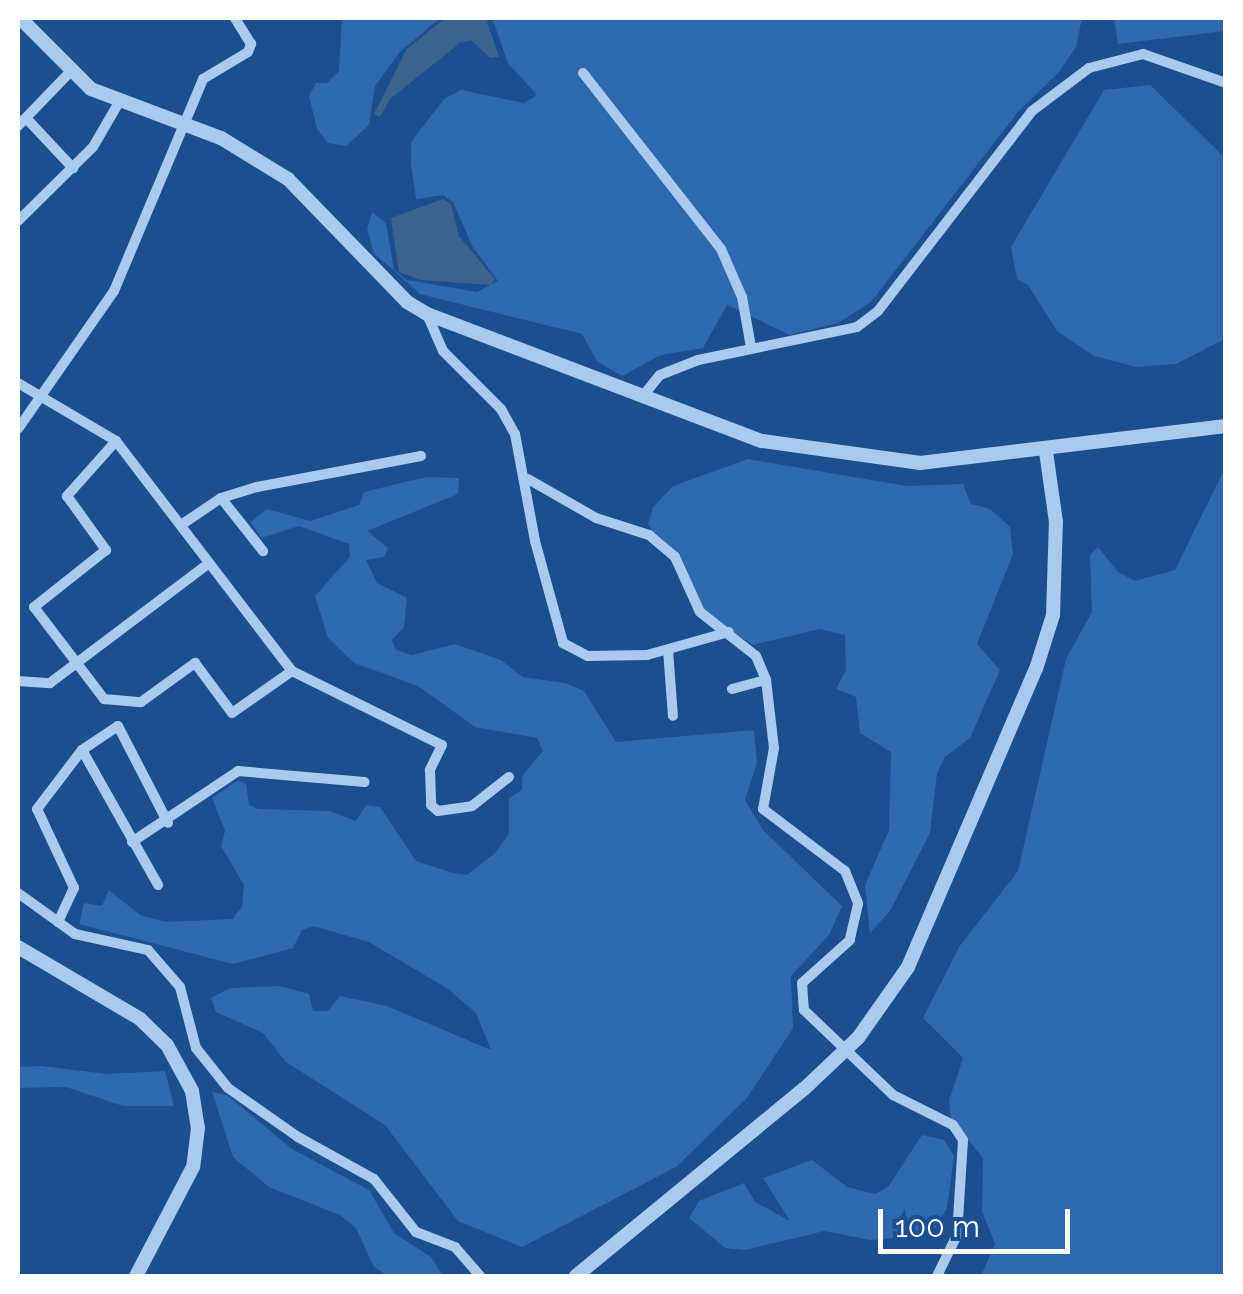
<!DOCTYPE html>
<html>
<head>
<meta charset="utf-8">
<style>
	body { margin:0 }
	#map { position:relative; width:1243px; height:1294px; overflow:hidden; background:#1b4f8f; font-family:Raleway,sans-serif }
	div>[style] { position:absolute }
	.green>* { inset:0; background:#2e69ad }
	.water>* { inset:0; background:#3c6290 }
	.minor>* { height:10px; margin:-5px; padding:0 5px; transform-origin:5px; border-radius:5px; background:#a9c9ee }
	.tertiary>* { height:14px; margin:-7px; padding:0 7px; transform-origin:7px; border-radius:7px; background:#a9c9ee }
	span { translate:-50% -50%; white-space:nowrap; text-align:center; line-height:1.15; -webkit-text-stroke:10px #1b4f8f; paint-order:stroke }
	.frame { position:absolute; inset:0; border:20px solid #fff; pointer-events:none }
	.scale { position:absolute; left:878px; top:1209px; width:192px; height:45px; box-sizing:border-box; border:5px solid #fff; border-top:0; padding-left:12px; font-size:30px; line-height:35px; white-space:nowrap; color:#fff; -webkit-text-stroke:8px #1b4f8f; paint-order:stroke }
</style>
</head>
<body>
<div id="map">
	<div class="green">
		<i style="clip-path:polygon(342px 18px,440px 18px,400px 52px,375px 86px,369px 125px,346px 146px,328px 143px,317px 129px,309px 96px,316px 83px,327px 83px,339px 71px)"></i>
		<i style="clip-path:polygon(492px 18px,1082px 18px,1076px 47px,1059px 72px,1018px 112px,871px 302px,838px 323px,790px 335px,727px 305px,703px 348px,661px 355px,622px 376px,597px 361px,582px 334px,420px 294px,374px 253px,367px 229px,372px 212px,386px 223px,394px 270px,407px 280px,477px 292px,498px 281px,472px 246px,453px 202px,443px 195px,416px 199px,411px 164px,411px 142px,444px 99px,461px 90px,524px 103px,537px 95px,508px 63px)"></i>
		<i style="clip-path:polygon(1114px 18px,1225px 18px,1225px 31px,1118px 44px)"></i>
		<i style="clip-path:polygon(1150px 85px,1225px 158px,1225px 339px,1176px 364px,1137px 367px,1094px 356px,1057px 331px,1028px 285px,1017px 279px,1011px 247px,1104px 90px)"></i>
		<i style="clip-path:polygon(748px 459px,907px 486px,963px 484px,971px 504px,990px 509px,1010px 527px,1013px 554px,977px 644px,1000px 670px,970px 738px,945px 757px,937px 773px,930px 833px,890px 911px,870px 933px,865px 885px,889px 830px,891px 752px,860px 733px,856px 697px,836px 689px,846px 670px,845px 635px,819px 629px,753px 645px,706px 614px,648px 524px,653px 507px,673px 486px)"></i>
		<i style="clip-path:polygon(1225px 468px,1225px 1276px,981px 1276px,995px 1244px,982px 1211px,983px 1158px,951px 1119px,949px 1100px,963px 1058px,923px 1018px,959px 947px,1018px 871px,1066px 659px,1092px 612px,1090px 555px,1098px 547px,1118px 572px,1135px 581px,1175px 570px)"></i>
		<i style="clip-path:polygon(426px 477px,459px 478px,458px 494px,367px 531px,388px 548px,384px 557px,366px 560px,377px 583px,407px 598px,404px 627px,392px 640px,396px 650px,412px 655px,455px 644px,501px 660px,523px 677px,565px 683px,584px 691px,616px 742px,754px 730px,757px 763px,745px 800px,763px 830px,842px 906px,829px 935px,791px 976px,793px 1028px,747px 1098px,676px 1167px,522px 1247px,458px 1221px,385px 1125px,286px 1062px,263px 1033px,216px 1012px,211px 998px,230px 988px,279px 986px,309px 994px,313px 1011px,328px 1011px,340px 996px,387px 1006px,491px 1050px,476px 1013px,448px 989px,369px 942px,313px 926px,302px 930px,293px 948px,233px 964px,79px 924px,84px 903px,102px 906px,109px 890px,140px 915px,165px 922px,233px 919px,242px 906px,244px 885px,221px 846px,225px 831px,212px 798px,238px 780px,246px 784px,249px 805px,258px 809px,329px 811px,356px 821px,366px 805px,380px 807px,416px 861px,453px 873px,467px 875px,495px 853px,509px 834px,509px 798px,522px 790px,522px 776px,543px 751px,537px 738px,475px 727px,418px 686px,354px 663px,328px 638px,315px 596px,350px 557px,349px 544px,299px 526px,261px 538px,251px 522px,267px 509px,310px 521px,359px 505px,364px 492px)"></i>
		<i style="clip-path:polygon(41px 1066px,107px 1074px,165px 1071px,174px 1106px,123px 1106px,66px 1087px,18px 1088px,18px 1067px)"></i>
		<i style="clip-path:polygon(212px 1092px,227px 1095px,292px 1149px,369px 1190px,394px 1233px,431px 1257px,443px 1276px,388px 1276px,374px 1267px,356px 1228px,340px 1215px,269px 1187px,233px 1157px)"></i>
		<i style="clip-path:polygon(922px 1135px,944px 1140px,954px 1156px,947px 1208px,931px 1235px,870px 1240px,824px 1231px,746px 1250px,725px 1248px,689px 1218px,699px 1201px,744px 1183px,755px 1202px,790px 1221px,763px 1178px,812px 1160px,847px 1187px,875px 1194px,888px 1187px)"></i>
	</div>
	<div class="water">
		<i style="clip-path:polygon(445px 18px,486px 18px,499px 57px,490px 58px,471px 40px,460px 43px,390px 99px,380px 117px,374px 114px,406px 50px)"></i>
		<i style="clip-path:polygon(443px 199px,451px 204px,459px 236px,495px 279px,491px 285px,421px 280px,399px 272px,391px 218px)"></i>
	</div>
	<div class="minor">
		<i style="left:583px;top:73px;width:224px;rotate:51.9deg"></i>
		<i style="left:721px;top:249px;width:52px;rotate:66.4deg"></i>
		<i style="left:742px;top:297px;width:51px;rotate:79.8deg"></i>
		<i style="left:26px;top:118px;width:69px;rotate:46.8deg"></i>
		<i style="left:18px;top:126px;width:75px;rotate:-46.1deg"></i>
		<i style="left:18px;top:221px;width:105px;rotate:-44.6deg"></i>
		<i style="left:93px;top:147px;width:50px;rotate:-59.8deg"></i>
		<i style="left:427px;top:314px;width:40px;rotate:66.6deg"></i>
		<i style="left:443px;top:351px;width:82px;rotate:45deg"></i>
		<i style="left:501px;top:409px;width:29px;rotate:61deg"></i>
		<i style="left:515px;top:434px;width:109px;rotate:79.4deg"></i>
		<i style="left:535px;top:541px;width:106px;rotate:74.6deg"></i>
		<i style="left:563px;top:643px;width:27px;rotate:28deg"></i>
		<i style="left:587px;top:656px;width:60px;rotate:-1deg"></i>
		<i style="left:647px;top:655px;width:85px;rotate:-15.7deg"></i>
		<i style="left:18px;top:383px;width:114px;rotate:30.6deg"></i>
		<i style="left:116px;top:441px;width:290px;rotate:52.6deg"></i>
		<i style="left:292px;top:671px;width:167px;rotate:26.3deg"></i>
		<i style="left:442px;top:745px;width:28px;rotate:116deg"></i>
		<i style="left:430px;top:770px;width:35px;rotate:88deg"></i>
		<i style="left:431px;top:805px;width:9px;rotate:41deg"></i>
		<i style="left:438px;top:811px;width:34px;rotate:-8deg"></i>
		<i style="left:472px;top:806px;width:47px;rotate:-38.1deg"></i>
		<i style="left:642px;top:397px;width:28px;rotate:-51deg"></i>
		<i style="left:660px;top:375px;width:41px;rotate:-21.5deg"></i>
		<i style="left:698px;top:360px;width:162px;rotate:-11.7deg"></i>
		<i style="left:857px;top:327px;width:26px;rotate:-37deg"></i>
		<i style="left:878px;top:311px;width:252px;rotate:-52.4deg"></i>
		<i style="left:1032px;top:111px;width:71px;rotate:-37deg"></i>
		<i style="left:1089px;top:68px;width:56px;rotate:-14.5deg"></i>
		<i style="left:1143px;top:54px;width:88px;rotate:19.3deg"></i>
		<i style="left:18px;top:429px;width:168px;rotate:-55.2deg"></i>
		<i style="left:114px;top:291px;width:230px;rotate:-67.2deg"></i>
		<i style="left:203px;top:79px;width:52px;rotate:-31deg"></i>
		<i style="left:248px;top:52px;width:9px;rotate:-69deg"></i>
		<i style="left:251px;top:44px;width:31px;rotate:-122deg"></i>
		<i style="left:116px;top:441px;width:74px;rotate:131.7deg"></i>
		<i style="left:67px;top:496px;width:67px;rotate:54.2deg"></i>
		<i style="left:106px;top:550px;width:92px;rotate:141.6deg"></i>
		<i style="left:34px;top:607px;width:116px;rotate:52.7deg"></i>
		<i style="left:104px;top:699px;width:37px;rotate:5deg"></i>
		<i style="left:141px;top:702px;width:67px;rotate:-35.8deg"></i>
		<i style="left:195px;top:663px;width:62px;rotate:53.5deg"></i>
		<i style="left:232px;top:713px;width:73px;rotate:-35deg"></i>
		<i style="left:528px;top:479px;width:78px;rotate:29.8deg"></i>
		<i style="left:596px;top:518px;width:56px;rotate:17.8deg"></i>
		<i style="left:649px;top:535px;width:34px;rotate:40deg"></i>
		<i style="left:675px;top:557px;width:60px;rotate:65.6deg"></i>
		<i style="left:700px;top:612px;width:71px;rotate:38.2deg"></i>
		<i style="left:756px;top:656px;width:26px;rotate:67deg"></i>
		<i style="left:766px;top:680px;width:68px;rotate:83.3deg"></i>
		<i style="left:774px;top:748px;width:62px;rotate:100.2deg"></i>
		<i style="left:763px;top:809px;width:103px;rotate:37.1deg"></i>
		<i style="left:845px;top:871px;width:35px;rotate:68deg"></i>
		<i style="left:858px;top:904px;width:37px;rotate:103deg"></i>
		<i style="left:850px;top:940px;width:64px;rotate:138.1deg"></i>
		<i style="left:802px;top:983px;width:27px;rotate:86deg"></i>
		<i style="left:804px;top:1010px;width:123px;rotate:43.7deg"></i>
		<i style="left:893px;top:1095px;width:67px;rotate:26.6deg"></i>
		<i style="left:953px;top:1125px;width:18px;rotate:56deg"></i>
		<i style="left:963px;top:1140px;width:95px;rotate:93.6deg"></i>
		<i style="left:957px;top:1235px;width:46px;rotate:116deg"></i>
		<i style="left:221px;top:498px;width:68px;rotate:51.6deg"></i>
		<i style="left:181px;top:525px;width:48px;rotate:-34deg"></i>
		<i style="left:221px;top:498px;width:38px;rotate:-17deg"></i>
		<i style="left:257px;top:487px;width:167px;rotate:-10.7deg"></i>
		<i style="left:668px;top:650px;width:66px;rotate:85.7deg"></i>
		<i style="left:18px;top:681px;width:32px;rotate:4deg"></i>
		<i style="left:50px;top:683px;width:199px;rotate:-37deg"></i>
		<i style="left:732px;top:689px;width:35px;rotate:-15deg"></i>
		<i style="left:82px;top:750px;width:43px;rotate:-33.7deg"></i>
		<i style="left:118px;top:726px;width:109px;rotate:62.7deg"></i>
		<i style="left:132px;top:842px;width:128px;rotate:-33.8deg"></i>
		<i style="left:238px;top:771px;width:127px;rotate:5deg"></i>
		<i style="left:18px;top:893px;width:70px;rotate:35.7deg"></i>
		<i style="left:75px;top:934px;width:75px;rotate:12.4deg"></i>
		<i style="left:148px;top:950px;width:49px;rotate:49.1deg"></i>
		<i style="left:180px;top:987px;width:63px;rotate:75.3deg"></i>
		<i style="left:196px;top:1048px;width:51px;rotate:51.3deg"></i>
		<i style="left:228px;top:1088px;width:85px;rotate:35deg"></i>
		<i style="left:298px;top:1137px;width:87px;rotate:28.9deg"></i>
		<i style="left:374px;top:1179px;width:68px;rotate:51.6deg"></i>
		<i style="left:416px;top:1232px;width:42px;rotate:21deg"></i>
		<i style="left:455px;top:1247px;width:38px;rotate:49deg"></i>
		<i style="left:58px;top:922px;width:38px;rotate:-65deg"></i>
		<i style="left:74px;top:888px;width:87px;rotate:-115.1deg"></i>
		<i style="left:37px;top:809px;width:74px;rotate:-52.7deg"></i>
		<i style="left:82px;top:750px;width:155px;rotate:60.6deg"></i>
	</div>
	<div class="tertiary">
		<i style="left:20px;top:18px;width:100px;rotate:45deg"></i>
		<i style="left:91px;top:89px;width:139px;rotate:20.7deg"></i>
		<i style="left:221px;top:138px;width:79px;rotate:31.5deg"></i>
		<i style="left:288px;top:179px;width:171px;rotate:45.9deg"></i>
		<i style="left:407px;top:302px;width:23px;rotate:31deg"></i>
		<i style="left:427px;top:314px;width:358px;rotate:20.8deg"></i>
		<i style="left:762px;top:441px;width:160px;rotate:7.9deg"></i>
		<i style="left:920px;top:463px;width:308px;rotate:-6.9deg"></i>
		<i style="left:18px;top:947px;width:142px;rotate:30.5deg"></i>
		<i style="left:140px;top:1019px;width:37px;rotate:44deg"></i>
		<i style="left:167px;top:1045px;width:52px;rotate:61.5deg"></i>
		<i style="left:192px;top:1091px;width:37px;rotate:81deg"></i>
		<i style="left:198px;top:1128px;width:39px;rotate:97deg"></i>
		<i style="left:193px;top:1167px;width:123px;rotate:117.6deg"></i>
		<i style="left:576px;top:1276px;width:295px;rotate:-39.4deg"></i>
		<i style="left:804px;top:1089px;width:74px;rotate:-43.4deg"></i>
		<i style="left:858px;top:1038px;width:87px;rotate:-54.8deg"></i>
		<i style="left:908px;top:967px;width:324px;rotate:-66.8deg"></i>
		<i style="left:1036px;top:669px;width:57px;rotate:-72.5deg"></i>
		<i style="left:1053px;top:615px;width:93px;rotate:-88.2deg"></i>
		<i style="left:1056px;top:522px;width:71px;rotate:-98.1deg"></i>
	</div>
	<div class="frame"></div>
	<div class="scale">100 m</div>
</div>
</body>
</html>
